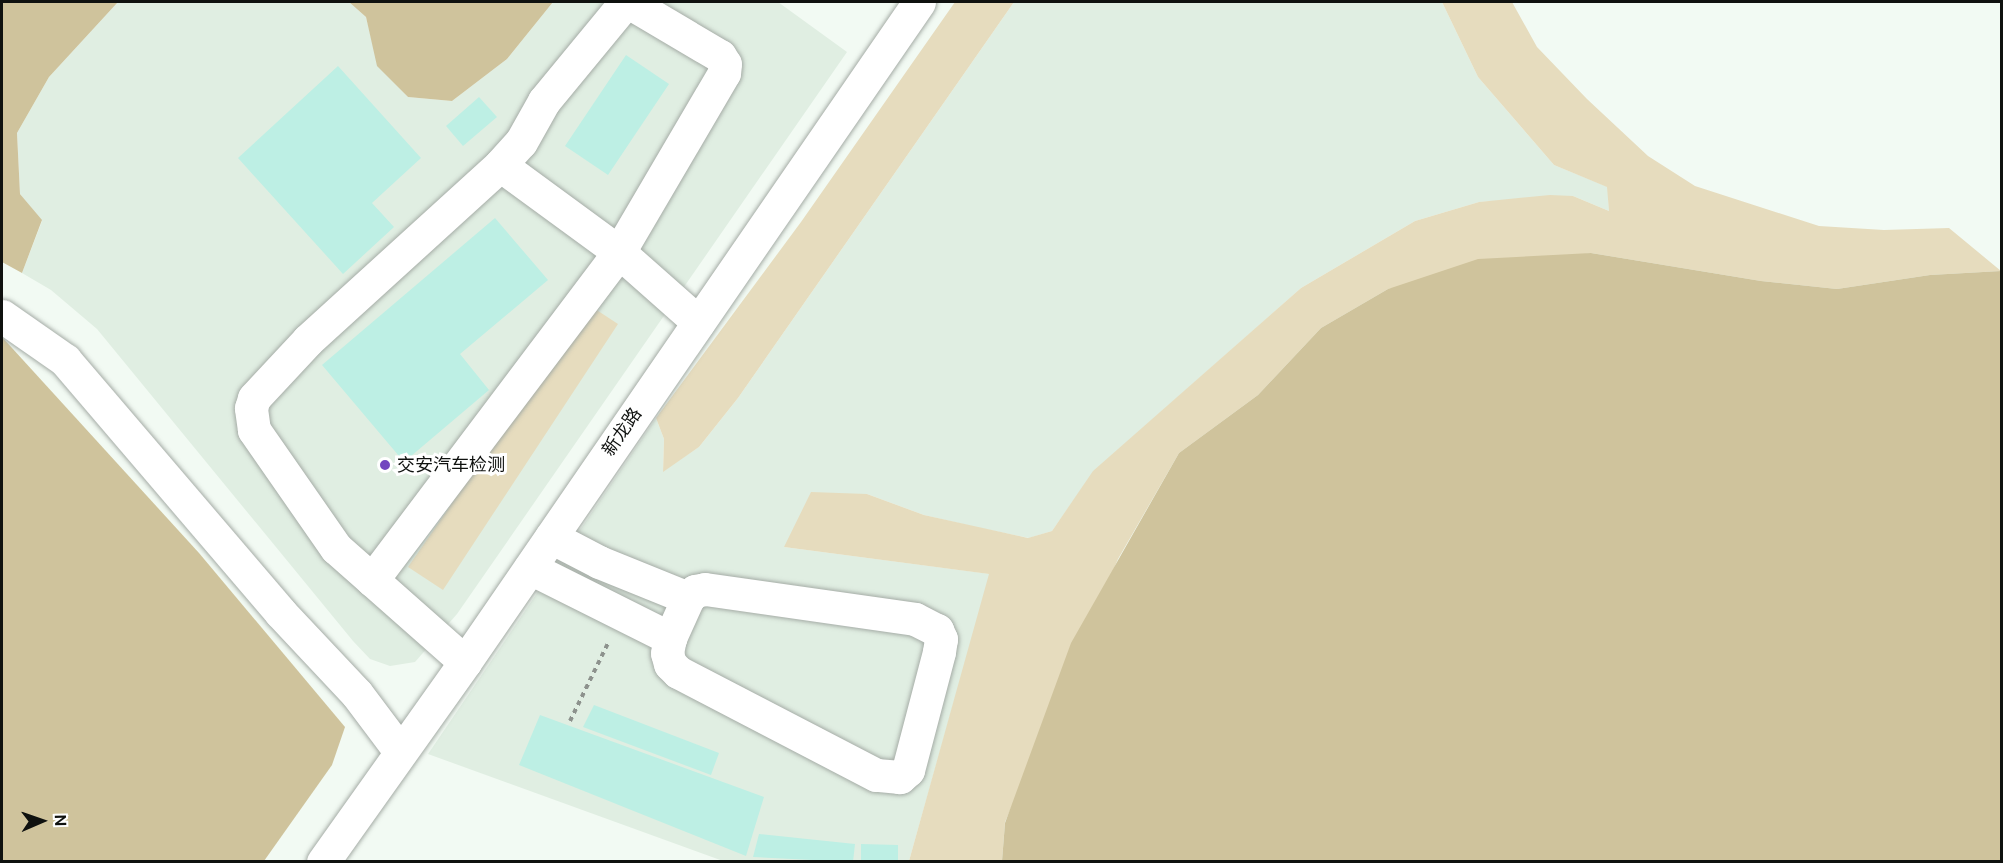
<!DOCTYPE html>
<html>
<head>
<meta charset="utf-8">
<style>
	body { margin:0 }
	#map { position:relative; width:2003px; height:863px; overflow:hidden; background:#f2faf3; font-family:"DM Sans","Noto Sans SC",sans-serif }
	div>[style] { position:absolute }
	.built>* { inset:0; background:#e0eee2 }
	.green>* { inset:0; background:#e6dcbe }
	.forest>* { inset:0; background:#cfc39c }
	.building>* { inset:0; background:#bdefe4 }
	.path>* { height:4px; margin-top:-2px; transform-origin:0; background:repeating-linear-gradient(90deg,#8d928d 0 4.5px,transparent 0 9px) }
	.roads { filter:drop-shadow(0 0 2px #a5aca6) drop-shadow(0 0 2px #a5aca6) }
	.minor>* { height:33px; margin:-16.5px; padding:0 16.5px; transform-origin:16.5px; border-radius:16.5px; background:#fff }
	.major>* { height:33px; margin:-16.5px; padding:0 16.5px; transform-origin:16.5px; border-radius:16.5px; background:#fff }
	.dots>* { width:16px; height:16px; translate:-50% -50%; box-sizing:border-box; border:3px solid #fff; border-radius:50% }
	span { translate:-50% -50%; white-space:nowrap; text-align:center; line-height:1.15; -webkit-text-stroke:6px #fff; paint-order:stroke }
	.street-label { font-size:18px; color:#0f110f }
	.poi-label { font-size:18px; color:#0f110f }
	.left { translate:0 -50%; text-align:left }
	.frame { position:absolute; inset:0; border:3px solid #0f110f; pointer-events:none }
	.north { position:absolute; left:12px; top:791px; width:60px; height:60px; -webkit-text-stroke:4px #fff; paint-order:stroke; rotate:88deg; font-size:16px; font-weight:700; line-height:24px; text-align:center; color:#0f110f }
	.north::after { content:''; display:block; margin:auto; width:21px; height:27px; background:#0f110f; clip-path:polygon(50% 0,100% 100%,50% 72%,0 100%) }
</style>
</head>
<body>
<div id="map">
	<div class="built">
		<i style="clip-path:polygon(118px 2px,349px 2px,366px 17px,378px 66px,408px 97px,452px 101px,507px 59px,553px 2px,778px 2px,847px 52px,457px 614px,415px 662px,390px 666px,370px 659px,353px 641px,97px 329px,51px 290px,22px 273px,42px 221px,20px 194px,17px 133px,49px 77px)"></i>
		<i style="clip-path:polygon(1014px 2px,1442px 2px,1478px 77px,1554px 165px,1608px 187px,1609px 211px,1573px 196px,1479px 202px,1415px 221px,1301px 288px,1094px 471px,1052px 531px,1029px 538px,980px 528px,924px 515px,867px 494px,784px 547px,990px 574px,909px 861px,723px 861px,428px 754px,656px 418px,664px 439px,663px 471px,699px 447px,738px 398px)"></i>
	</div>
	<div class="green">
		<i style="clip-path:polygon(955px 2px,1014px 2px,738px 398px,699px 447px,663px 472px,664px 439px,656px 418px,801px 222px)"></i>
		<i style="clip-path:polygon(1442px 2px,1512px 2px,1537px 47px,1587px 99px,1648px 156px,1695px 186px,1819px 226px,1884px 230px,1949px 228px,2001px 271px,1930px 275px,1837px 289px,1761px 281px,1591px 253px,1388px 289px,1321px 328px,1258px 395px,1179px 453px,1118px 559px,1005px 822px,1002px 861px,909px 861px,989px 574px,784px 547px,811px 492px,867px 494px,924px 515px,1028px 538px,1052px 531px,1093px 471px,1301px 288px,1415px 221px,1479px 202px,1550px 195px,1573px 196px,1609px 211px,1607px 187px,1554px 165px,1478px 77px)"></i>
		<i style="clip-path:polygon(589px 305px,618px 324px,443px 590px,408px 567px)"></i>
	</div>
	<div class="forest">
		<i style="clip-path:polygon(2px 2px,118px 2px,49px 77px,17px 133px,20px 194px,42px 220px,22px 273px,2px 262px)"></i>
		<i style="clip-path:polygon(349px 2px,553px 2px,507px 59px,452px 101px,408px 97px,377px 66px,366px 17px)"></i>
		<i style="clip-path:polygon(1591px 253px,1761px 281px,1837px 289px,1930px 275px,2001px 271px,2001px 861px,1002px 861px,1005px 823px,1071px 643px,1179px 453px,1258px 395px,1321px 328px,1388px 289px,1478px 259px)"></i>
		<i style="clip-path:polygon(2px 337px,199px 553px,345px 727px,332px 765px,264px 861px,2px 861px)"></i>
	</div>
	<div class="building">
		<i style="clip-path:polygon(626px 55px,669px 84px,608px 175px,565px 146px)"></i>
		<i style="clip-path:polygon(338px 66px,421px 158px,372px 203px,394px 227px,343px 274px,238px 158px)"></i>
		<i style="clip-path:polygon(479px 97px,497px 117px,463px 146px,446px 126px)"></i>
		<i style="clip-path:polygon(495px 218px,548px 280px,460px 354px,489px 390px,404px 462px,322px 365px)"></i>
		<i style="clip-path:polygon(594px 705px,719px 753px,711px 775px,583px 727px)"></i>
		<i style="clip-path:polygon(540px 715px,764px 797px,746px 856px,519px 765px)"></i>
		<i style="clip-path:polygon(759px 834px,855px 844px,853px 862px,753px 857px)"></i>
		<i style="clip-path:polygon(861px 844px,898px 845px,898px 862px,861px 862px)"></i>
	</div>
	<div class="path">
		<i style="left:570px;top:721px;width:87px;rotate:-64deg"></i>
	</div>
	<div class="roads">
		<div class="minor">
			<i style="left:2px;top:316px;width:77px;rotate:34.9deg"></i>
			<i style="left:65px;top:360px;width:331px;rotate:49.5deg"></i>
			<i style="left:280px;top:612px;width:112px;rotate:46.8deg"></i>
			<i style="left:357px;top:694px;width:70px;rotate:53.1deg"></i>
			<i style="left:551px;top:537px;width:54px;rotate:27.5deg"></i>
			<i style="left:599px;top:562px;width:96px;rotate:22deg"></i>
			<i style="left:530px;top:568px;width:157px;rotate:26.6deg"></i>
			<i style="left:372px;top:580px;width:411px;rotate:-53deg"></i>
			<i style="left:619px;top:252px;width:147px;rotate:-143.8deg"></i>
			<i style="left:705px;top:589px;width:212px;rotate:8.1deg"></i>
			<i style="left:915px;top:619px;width:25px;rotate:27deg"></i>
			<i style="left:937px;top:630px;width:10px;rotate:66deg"></i>
			<i style="left:941px;top:639px;width:13px;rotate:99deg"></i>
			<i style="left:939px;top:652px;width:122px;rotate:104.7deg"></i>
			<i style="left:908px;top:770px;width:11px;rotate:139deg"></i>
			<i style="left:900px;top:777px;width:24px;rotate:-175deg"></i>
			<i style="left:876px;top:775px;width:223px;rotate:-152.5deg"></i>
			<i style="left:678px;top:672px;width:11px;rotate:-135deg"></i>
			<i style="left:670px;top:664px;width:11px;rotate:-105deg"></i>
			<i style="left:667px;top:653px;width:15px;rotate:-79deg"></i>
			<i style="left:670px;top:638px;width:44px;rotate:-65.8deg"></i>
			<i style="left:688px;top:598px;width:10px;rotate:-45deg"></i>
			<i style="left:695px;top:591px;width:10px;rotate:-11deg"></i>
			<i style="left:465px;top:662px;width:172px;rotate:-138.5deg"></i>
			<i style="left:336px;top:548px;width:144px;rotate:-124.8deg"></i>
			<i style="left:254px;top:430px;width:22px;rotate:-98deg"></i>
			<i style="left:251px;top:408px;width:10px;rotate:-73deg"></i>
			<i style="left:254px;top:398px;width:79px;rotate:-47deg"></i>
			<i style="left:308px;top:340px;width:260px;rotate:-42.3deg"></i>
			<i style="left:500px;top:165px;width:31px;rotate:-48deg"></i>
			<i style="left:521px;top:142px;width:47px;rotate:-60.7deg"></i>
			<i style="left:544px;top:101px;width:124px;rotate:-50.5deg"></i>
			<i style="left:623px;top:5px;width:9px;rotate:-6deg"></i>
			<i style="left:632px;top:4px;width:102px;rotate:30.6deg"></i>
			<i style="left:720px;top:56px;width:9px;rotate:58deg"></i>
			<i style="left:725px;top:64px;width:9px;rotate:96deg"></i>
			<i style="left:724px;top:73px;width:208px;rotate:120.4deg"></i>
			<i style="left:619px;top:252px;width:106px;rotate:41.5deg"></i>
		</div>
		<div class="major">
			<i style="left:323px;top:862px;width:245px;rotate:-54.6deg"></i>
			<i style="left:465px;top:662px;width:801px;rotate:-55.48deg"></i>
		</div>
	</div>
	<div class="dots">
		<i style="left:385px;top:465px;background:#7246bf"></i>
	</div>
	<div class="street-label">
		<span style="left:622px;top:432px;rotate:-55deg">新龙路</span>
	</div>
	<div class="poi-label">
		<span class="left" style="left:397px;top:465px">交安汽车检测</span>
	</div>
	<div class="frame"></div>
	<div class="north">N</div>
</div>
</body>
</html>
